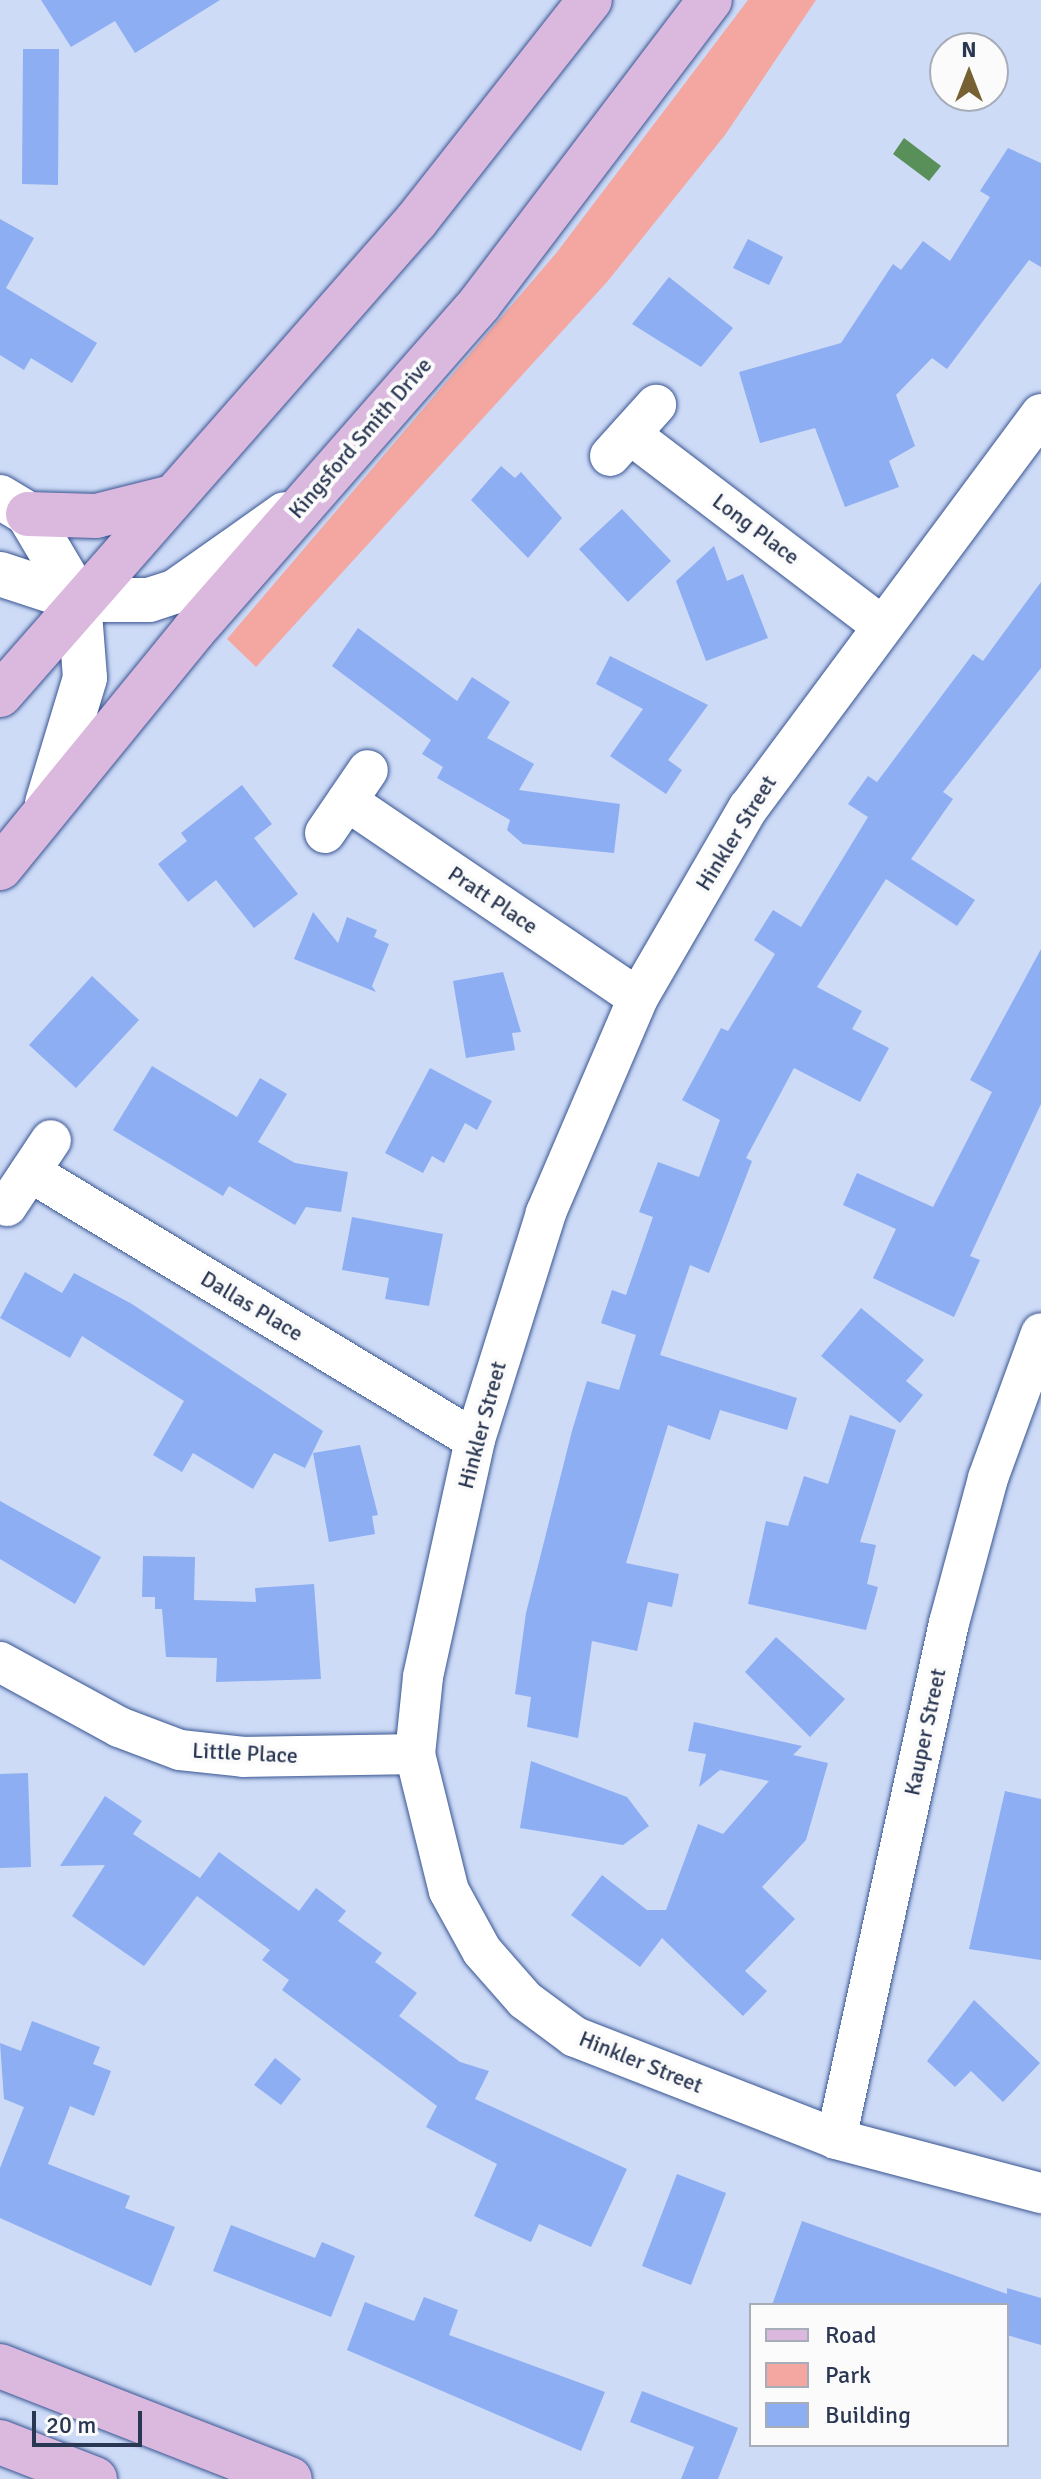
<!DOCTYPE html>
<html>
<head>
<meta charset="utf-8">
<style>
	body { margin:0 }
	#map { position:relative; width:1041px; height:2479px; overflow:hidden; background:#cddbf7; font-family:Signika,sans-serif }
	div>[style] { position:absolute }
	.green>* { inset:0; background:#f4a7a1 }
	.water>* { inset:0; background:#598f59 }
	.building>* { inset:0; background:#8daef2 }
	.roads { filter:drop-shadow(0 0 2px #395592) drop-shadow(0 0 2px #395592) }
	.minor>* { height:40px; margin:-20px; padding:0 20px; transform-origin:20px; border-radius:20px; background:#fff }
	.tertiary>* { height:44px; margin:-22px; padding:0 22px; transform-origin:22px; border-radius:22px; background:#fff }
	.primary>* { height:44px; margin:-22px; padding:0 22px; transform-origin:22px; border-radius:22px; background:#dbb8de }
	span { translate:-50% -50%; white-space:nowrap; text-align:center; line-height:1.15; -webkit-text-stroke:8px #fbfbfb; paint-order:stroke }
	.street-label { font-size:22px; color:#2a3753 }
	.legend { position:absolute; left:749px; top:2303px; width:260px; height:144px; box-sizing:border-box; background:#fbfbfb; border:2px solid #a7adb8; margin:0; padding:10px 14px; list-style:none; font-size:24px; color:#2a3753 }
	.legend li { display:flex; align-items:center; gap:16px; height:40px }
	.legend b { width:40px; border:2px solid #a7adb8 }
	.north { position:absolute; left:929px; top:32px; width:80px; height:80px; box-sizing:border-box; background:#fbfbfb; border:2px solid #a7adb8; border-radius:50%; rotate:0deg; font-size:22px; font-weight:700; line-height:32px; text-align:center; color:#2a3753 }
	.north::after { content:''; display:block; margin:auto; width:28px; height:36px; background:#776031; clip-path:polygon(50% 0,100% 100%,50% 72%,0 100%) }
	.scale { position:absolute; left:32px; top:2411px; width:110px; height:36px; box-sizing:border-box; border:4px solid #2a3753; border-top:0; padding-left:10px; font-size:24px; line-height:28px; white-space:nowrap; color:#2a3753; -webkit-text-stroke:6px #fbfbfb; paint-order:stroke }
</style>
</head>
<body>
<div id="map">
	<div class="green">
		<i style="clip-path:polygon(748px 0,816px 0,725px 135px,607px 282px,256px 667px,227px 639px,557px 252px)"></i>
	</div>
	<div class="water">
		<i style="clip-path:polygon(904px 138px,941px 166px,929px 181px,893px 154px)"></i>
	</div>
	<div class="building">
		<i style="clip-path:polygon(41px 0,220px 0,135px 53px,115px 21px,71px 47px)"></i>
		<i style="clip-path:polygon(23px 49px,59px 49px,58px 185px,22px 184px)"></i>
		<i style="clip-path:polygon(1008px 148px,1041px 163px,1041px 267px,1029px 260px,947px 369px,932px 358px,896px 395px,915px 446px,889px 461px,899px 487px,845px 507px,815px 428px,760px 443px,739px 372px,841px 343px,893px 264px,901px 270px,923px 241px,950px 261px,990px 197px,980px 191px)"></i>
		<i style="clip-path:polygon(0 219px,34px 238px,6px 288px,97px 343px,72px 383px,31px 358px,24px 370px,0 355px)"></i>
		<i style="clip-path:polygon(748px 239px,783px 257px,769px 285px,733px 268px)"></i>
		<i style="clip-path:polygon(669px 277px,733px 328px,701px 367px,632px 324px)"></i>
		<i style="clip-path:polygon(501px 466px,515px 478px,521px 472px,562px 518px,528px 558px,471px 500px)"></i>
		<i style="clip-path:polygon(622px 509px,671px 561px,628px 602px,579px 549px)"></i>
		<i style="clip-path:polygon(714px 546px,727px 581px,743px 574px,768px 638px,706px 661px,676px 581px)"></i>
		<i style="clip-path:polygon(1041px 582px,1041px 668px,943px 792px,953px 799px,911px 859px,975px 900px,957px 926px,886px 879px,817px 987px,862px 1011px,852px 1029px,889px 1048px,860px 1102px,794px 1068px,746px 1158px,752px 1161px,709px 1273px,690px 1265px,660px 1355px,797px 1398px,787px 1430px,720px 1410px,710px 1440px,668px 1425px,626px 1563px,679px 1574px,672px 1607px,648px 1602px,637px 1651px,592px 1641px,578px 1738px,527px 1727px,531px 1697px,515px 1694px,526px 1613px,572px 1431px,587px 1381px,619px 1390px,636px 1335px,601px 1323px,612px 1290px,626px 1295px,653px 1217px,639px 1212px,658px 1162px,699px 1177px,720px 1120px,682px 1100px,721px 1028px,728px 1031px,775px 954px,754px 940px,773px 910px,801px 927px,868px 817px,848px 804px,868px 776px,877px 782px,973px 654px,983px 661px)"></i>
		<i style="clip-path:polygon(358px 628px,457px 701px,472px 677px,510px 702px,487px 738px,534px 764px,519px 790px,620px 804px,614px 853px,523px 844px,507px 830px,510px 820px,437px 778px,443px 767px,422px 754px,431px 740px,332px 666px)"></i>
		<i style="clip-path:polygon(610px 656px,708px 705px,668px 760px,682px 770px,666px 794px,610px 756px,643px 709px,596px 684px)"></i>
		<i style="clip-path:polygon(242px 785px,272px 824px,254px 838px,298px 894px,254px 928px,216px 880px,188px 902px,158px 864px,187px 841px,181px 833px)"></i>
		<i style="clip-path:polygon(313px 912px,338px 943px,347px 917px,377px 930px,374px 937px,389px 944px,372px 986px,376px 992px,294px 959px)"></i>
		<i style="clip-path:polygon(1041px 949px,1041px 1104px,970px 1256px,980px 1260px,954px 1317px,873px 1278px,896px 1229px,843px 1205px,857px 1173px,933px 1207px,992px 1092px,970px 1080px)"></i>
		<i style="clip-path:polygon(503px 972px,521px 1032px,512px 1033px,515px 1050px,466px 1058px,453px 981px)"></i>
		<i style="clip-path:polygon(92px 976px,139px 1020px,76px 1088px,29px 1045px)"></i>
		<i style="clip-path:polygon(152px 1066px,237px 1117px,260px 1078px,287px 1094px,258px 1142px,295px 1163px,348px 1172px,341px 1212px,306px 1207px,295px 1225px,229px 1186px,223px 1196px,113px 1130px)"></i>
		<i style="clip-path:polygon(430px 1068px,492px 1101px,477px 1130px,465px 1123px,444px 1163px,432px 1156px,423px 1173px,385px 1153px)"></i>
		<i style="clip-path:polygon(352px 1217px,443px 1234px,429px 1306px,385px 1299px,389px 1278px,342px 1270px)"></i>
		<i style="clip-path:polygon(25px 1272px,62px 1293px,74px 1273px,132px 1304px,323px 1431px,305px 1468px,274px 1453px,253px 1489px,193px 1453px,182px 1472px,153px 1455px,184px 1401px,82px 1336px,70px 1358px,0 1318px)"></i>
		<i style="clip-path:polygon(861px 1308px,924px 1360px,906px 1381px,923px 1395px,900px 1423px,821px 1356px)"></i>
		<i style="clip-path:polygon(850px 1415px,896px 1430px,860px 1542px,876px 1545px,867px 1584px,878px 1587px,866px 1630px,748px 1604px,766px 1521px,788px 1526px,804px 1476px,828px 1484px)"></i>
		<i style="clip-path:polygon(360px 1445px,378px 1515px,372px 1516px,375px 1534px,329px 1542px,313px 1453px)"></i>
		<i style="clip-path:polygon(0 1501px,101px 1557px,75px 1604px,0 1559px)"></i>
		<i style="clip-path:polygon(143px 1556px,195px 1557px,194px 1600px,256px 1602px,255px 1588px,314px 1584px,321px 1679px,216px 1682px,217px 1658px,166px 1657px,162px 1609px,155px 1609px,155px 1597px,142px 1597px)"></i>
		<i style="clip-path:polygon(776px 1637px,845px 1699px,810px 1737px,745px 1672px)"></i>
		<i style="clip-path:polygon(694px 1722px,802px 1746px,793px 1755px,828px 1763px,806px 1840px,762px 1887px,795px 1919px,745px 1971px,767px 1991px,743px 2016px,662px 1938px,640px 1967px,571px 1915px,602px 1875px,647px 1910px,666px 1910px,698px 1824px,723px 1834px,769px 1781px,720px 1770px,699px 1787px,706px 1754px,688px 1751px)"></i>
		<i style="clip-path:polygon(531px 1761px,627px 1797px,649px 1826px,623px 1845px,520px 1828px)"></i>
		<i style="clip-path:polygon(28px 1773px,31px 1867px,0 1868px,0 1774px)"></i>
		<i style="clip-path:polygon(1005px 1791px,1041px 1799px,1041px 1960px,969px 1949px)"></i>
		<i style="clip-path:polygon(105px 1796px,142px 1821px,133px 1834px,200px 1878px,219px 1852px,299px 1911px,316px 1888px,346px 1911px,338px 1921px,382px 1953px,375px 1962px,417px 1993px,399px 2016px,460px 2062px,489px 2071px,475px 2099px,627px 2169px,591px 2247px,539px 2224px,531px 2242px,474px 2216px,497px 2164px,426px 2127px,437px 2106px,282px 1990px,289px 1980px,262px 1960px,270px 1950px,197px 1896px,144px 1966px,72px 1916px,105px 1865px,60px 1866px)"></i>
		<i style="clip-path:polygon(974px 2000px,1040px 2063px,1003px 2102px,971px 2071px,955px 2087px,927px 2061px)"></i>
		<i style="clip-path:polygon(32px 2021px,100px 2047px,93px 2064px,111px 2071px,94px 2116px,70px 2106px,48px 2164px,130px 2196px,125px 2208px,175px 2227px,151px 2286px,0 2218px,0 2168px,24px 2107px,4px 2099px,0 2043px,21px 2051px)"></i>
		<i style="clip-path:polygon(275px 2058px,301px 2079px,281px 2105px,254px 2085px)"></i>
		<i style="clip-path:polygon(677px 2174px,726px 2193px,691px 2285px,642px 2266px)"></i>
		<i style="clip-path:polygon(802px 2221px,1007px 2294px,1007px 2288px,1041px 2298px,1041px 2345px,1007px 2335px,1007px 2305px,772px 2305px)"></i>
		<i style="clip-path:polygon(231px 2225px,315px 2258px,322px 2242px,355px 2256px,331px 2317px,213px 2271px)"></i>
		<i style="clip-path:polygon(424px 2297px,458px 2310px,449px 2335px,605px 2392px,581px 2451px,347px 2350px,365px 2302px,414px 2321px)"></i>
		<i style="clip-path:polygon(642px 2391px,738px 2428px,718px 2479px,681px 2479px,694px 2447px,630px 2422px)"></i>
	</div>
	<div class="roads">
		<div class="minor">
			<i style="left:1041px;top:414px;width:491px;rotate:126.6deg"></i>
			<i style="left:748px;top:808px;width:220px;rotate:120.1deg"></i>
			<i style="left:638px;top:998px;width:234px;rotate:113.2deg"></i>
			<i style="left:546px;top:1213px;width:238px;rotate:107.4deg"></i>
			<i style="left:475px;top:1440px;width:243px;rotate:102.4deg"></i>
			<i style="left:423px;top:1677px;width:77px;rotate:95.9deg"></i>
			<i style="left:415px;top:1754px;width:141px;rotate:76.1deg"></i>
			<i style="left:449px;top:1891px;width:68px;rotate:61.2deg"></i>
			<i style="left:482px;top:1951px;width:65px;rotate:48.7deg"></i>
			<i style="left:525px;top:2000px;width:62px;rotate:36.5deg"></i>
			<i style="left:575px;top:2037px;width:280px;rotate:21.3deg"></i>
			<i style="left:836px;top:2139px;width:212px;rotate:14.8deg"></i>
			<i style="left:630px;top:434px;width:315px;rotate:37.3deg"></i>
			<i style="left:610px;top:456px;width:69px;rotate:-48deg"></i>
			<i style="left:347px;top:801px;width:351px;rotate:34.1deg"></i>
			<i style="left:325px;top:833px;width:76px;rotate:-55.7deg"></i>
			<i style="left:30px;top:1172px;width:519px;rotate:31.06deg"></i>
			<i style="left:7px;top:1206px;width:79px;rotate:-56.3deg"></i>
			<i style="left:0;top:1662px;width:136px;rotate:28.6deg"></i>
			<i style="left:119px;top:1727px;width:65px;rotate:20.7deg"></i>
			<i style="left:180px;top:1750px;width:64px;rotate:6.2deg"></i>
			<i style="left:244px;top:1757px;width:171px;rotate:-1deg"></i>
			<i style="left:836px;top:2139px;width:528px;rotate:-77.65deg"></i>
			<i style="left:949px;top:1623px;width:150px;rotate:-74.9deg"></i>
			<i style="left:988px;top:1478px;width:154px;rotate:-69.9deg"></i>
		</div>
		<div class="tertiary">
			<i style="left:0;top:497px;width:33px;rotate:31deg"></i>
			<i style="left:28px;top:514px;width:100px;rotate:59.3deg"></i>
			<i style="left:79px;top:600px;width:78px;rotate:85.6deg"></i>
			<i style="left:85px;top:678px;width:131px;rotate:106.9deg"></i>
			<i style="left:0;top:574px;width:83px;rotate:18.2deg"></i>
			<i style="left:79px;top:600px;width:70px"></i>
			<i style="left:149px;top:600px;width:28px;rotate:-18deg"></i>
			<i style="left:176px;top:591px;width:133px;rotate:-35.2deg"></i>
		</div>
		<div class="primary">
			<i style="left:28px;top:514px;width:68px;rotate:1.7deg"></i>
			<i style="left:96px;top:516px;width:74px;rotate:-14deg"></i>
			<i style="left:0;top:695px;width:631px;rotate:-48.73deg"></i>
			<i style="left:416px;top:221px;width:281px;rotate:-51.8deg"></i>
			<i style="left:0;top:868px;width:307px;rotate:-50.8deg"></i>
			<i style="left:194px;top:630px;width:434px;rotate:-48.8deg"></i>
			<i style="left:480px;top:303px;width:380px;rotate:-52.8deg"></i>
			<i style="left:0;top:2366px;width:311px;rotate:21.3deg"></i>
			<i style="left:0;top:2442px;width:102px;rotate:21.3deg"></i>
		</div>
	</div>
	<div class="street-label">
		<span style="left:360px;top:438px;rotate:-49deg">Kingsford Smith Drive</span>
		<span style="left:756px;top:529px;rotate:37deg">Long Place</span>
		<span style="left:736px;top:833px;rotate:-58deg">Hinkler Street</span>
		<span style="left:493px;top:900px;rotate:34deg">Pratt Place</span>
		<span style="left:252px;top:1306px;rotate:31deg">Dallas Place</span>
		<span style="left:482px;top:1425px;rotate:-75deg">Hinkler Street</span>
		<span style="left:925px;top:1732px;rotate:-78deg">Kauper Street</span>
		<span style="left:245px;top:1753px;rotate:3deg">Little Place</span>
		<span style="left:641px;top:2062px;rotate:22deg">Hinkler Street</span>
	</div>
	<ul class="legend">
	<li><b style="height:10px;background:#dbb8de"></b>Road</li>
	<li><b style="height:22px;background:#f4a7a1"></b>Park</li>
	<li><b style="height:22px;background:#8daef2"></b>Building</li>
	</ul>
	<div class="north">N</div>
	<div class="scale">20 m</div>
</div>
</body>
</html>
